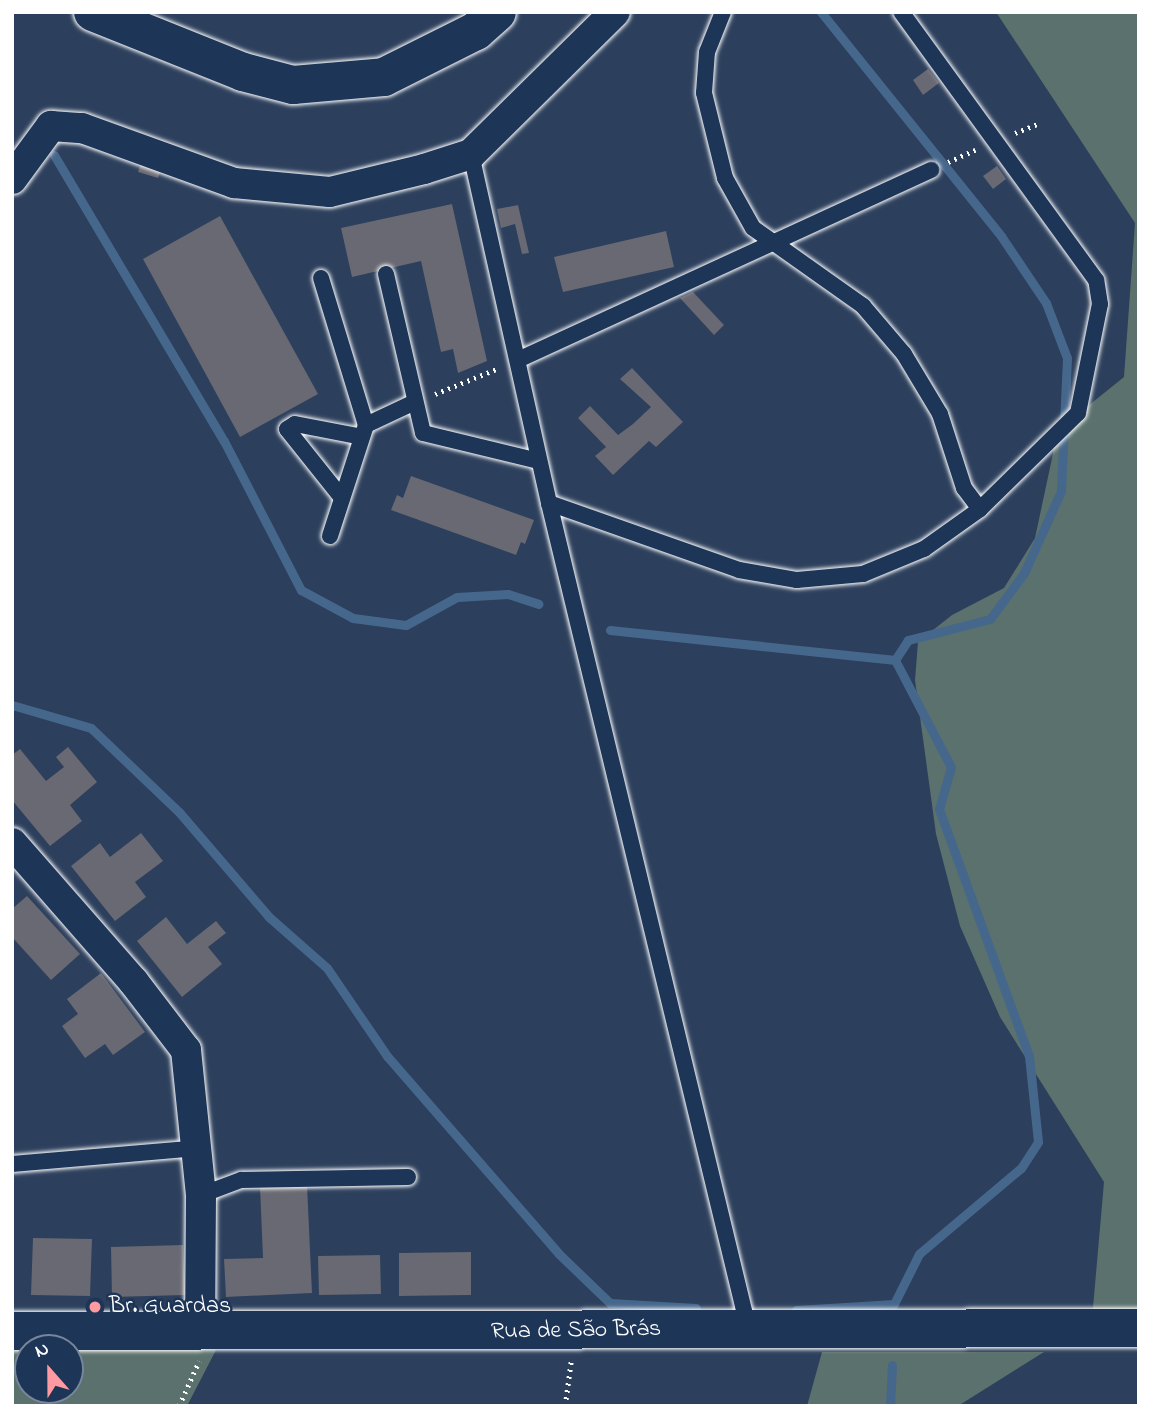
<!DOCTYPE html>
<html>
<head>
<meta charset="utf-8">
<style>
	body { margin:0 }
	#map { position:relative; width:1151px; height:1418px; overflow:hidden; background:#2c3f5c; font-family:"Indie Flower",sans-serif }
	div>[style] { position:absolute }
	.green>* { inset:0; background:#5a716d }
	.stream>* { height:9px; margin:-4.5px; padding:0 4.5px; transform-origin:4.5px; border-radius:4.5px; background:#46678c }
	.building>* { inset:0; background:#686972 }
	.path>* { height:4.5px; margin-top:-2.25px; transform-origin:0; background:repeating-linear-gradient(90deg,#fff 0 2px,transparent 0 7px) }
	.roads { filter:drop-shadow(0 0 2px #fff) drop-shadow(0 0 2px #fff) }
	.service>* { height:16px; margin:-8px; padding:0 8px; transform-origin:8px; border-radius:8px; background:#1d3557 }
	.minor>* { height:30px; margin:-15px; padding:0 15px; transform-origin:15px; border-radius:15px; background:#1d3557 }
	.secondary>* { height:38px; margin:-19px; padding:0 19px; transform-origin:19px; border-radius:19px; background:#1d3557 }
	.dots>* { width:19px; height:19px; translate:-50% -50%; box-sizing:border-box; border:4px solid #1d3557; border-radius:50% }
	span { translate:-50% -50%; white-space:nowrap; text-align:center; line-height:1.15; -webkit-text-stroke:5px #1d3557; paint-order:stroke }
	.poi-label { font-size:24px; color:#fff }
	.left { translate:0 -50%; text-align:left }
	.street-label { font-size:24px; color:#fff }
	.frame { position:absolute; inset:0; border:14px solid #fff; pointer-events:none }
	.north { position:absolute; left:14px; top:1334px; width:70px; height:70px; box-sizing:border-box; background:#1d3557; border:2px solid #77869a; border-radius:50%; rotate:339deg; font-size:19px; font-weight:700; line-height:28px; text-align:center; color:#fff }
	.north::after { content:''; display:block; margin:auto; width:24px; height:32px; background:#ff9aa2; clip-path:polygon(50% 0,100% 100%,50% 72%,0 100%) }
</style>
</head>
<body>
<div id="map">
	<div class="green">
		<i style="clip-path:polygon(996px 12px,1139px 12px,1139px 1318px,1092px 1319px,1104px 1182px,1000px 1017px,960px 926px,936px 834px,915px 680px,918px 642px,952px 615px,1004px 588px,1035px 538px,1058px 430px,1124px 377px,1135px 223px)"></i>
		<i style="clip-path:polygon(70px 1349px,209px 1349px,216px 1350px,187px 1406px,12px 1406px,12px 1350px,28px 1350px,28px 1390px,70px 1390px)"></i>
		<i style="clip-path:polygon(822px 1352px,1044px 1352px,958px 1406px,807px 1406px)"></i>
	</div>
	<div class="stream">
		<i style="left:821px;top:12px;width:287px;rotate:51.2deg"></i>
		<i style="left:1001px;top:236px;width:81px;rotate:56.1deg"></i>
		<i style="left:1046px;top:303px;width:59px;rotate:69.1deg"></i>
		<i style="left:1067px;top:358px;width:133px;rotate:92.6deg"></i>
		<i style="left:1061px;top:491px;width:90px;rotate:114.3deg"></i>
		<i style="left:1024px;top:573px;width:57px;rotate:126.5deg"></i>
		<i style="left:990px;top:619px;width:85px;rotate:165.6deg"></i>
		<i style="left:908px;top:640px;width:24px;rotate:123deg"></i>
		<i style="left:54px;top:155px;width:333px;rotate:59.3deg"></i>
		<i style="left:224px;top:441px;width:168px;rotate:62.7deg"></i>
		<i style="left:301px;top:590px;width:59px;rotate:28.3deg"></i>
		<i style="left:353px;top:618px;width:53px;rotate:7.5deg"></i>
		<i style="left:406px;top:625px;width:58px;rotate:-28.8deg"></i>
		<i style="left:457px;top:597px;width:51px;rotate:-3.4deg"></i>
		<i style="left:508px;top:594px;width:32px;rotate:18deg"></i>
		<i style="left:610px;top:630px;width:287px;rotate:6deg"></i>
		<i style="left:895px;top:660px;width:121px;rotate:62.4deg"></i>
		<i style="left:951px;top:767px;width:44px;rotate:105.9deg"></i>
		<i style="left:939px;top:809px;width:263px;rotate:70deg"></i>
		<i style="left:1029px;top:1056px;width:86px;rotate:84deg"></i>
		<i style="left:1038px;top:1142px;width:31px;rotate:123deg"></i>
		<i style="left:1021px;top:1168px;width:133px;rotate:139.9deg"></i>
		<i style="left:919px;top:1254px;width:56px;rotate:116.6deg"></i>
		<i style="left:894px;top:1304px;width:98px;rotate:176.5deg"></i>
		<i style="left:12px;top:705px;width:82px;rotate:16.2deg"></i>
		<i style="left:91px;top:728px;width:122px;rotate:43.7deg"></i>
		<i style="left:179px;top:812px;width:138px;rotate:49.4deg"></i>
		<i style="left:269px;top:917px;width:77px;rotate:41.3deg"></i>
		<i style="left:327px;top:968px;width:107px;rotate:55.7deg"></i>
		<i style="left:387px;top:1056px;width:262px;rotate:49deg"></i>
		<i style="left:559px;top:1254px;width:71px;rotate:43.9deg"></i>
		<i style="left:610px;top:1303px;width:86px;rotate:3.3deg"></i>
		<i style="left:890px;top:1406px;width:41px;rotate:-87.2deg"></i>
	</div>
	<div class="building">
		<i style="clip-path:polygon(928px 69px,939px 83px,923px 95px,913px 80px)"></i>
		<i style="clip-path:polygon(142px 160px,162px 166px,158px 178px,138px 172px)"></i>
		<i style="clip-path:polygon(997px 166px,1006px 179px,993px 189px,983px 176px)"></i>
		<i style="clip-path:polygon(452px 204px,487px 361px,458px 373px,453px 349px,441px 352px,421px 261px,352px 277px,341px 228px)"></i>
		<i style="clip-path:polygon(518px 205px,529px 253px,522px 254px,515px 224px,501px 228px,497px 209px)"></i>
		<i style="clip-path:polygon(220px 216px,318px 394px,240px 437px,143px 259px)"></i>
		<i style="clip-path:polygon(666px 231px,674px 267px,563px 292px,554px 257px)"></i>
		<i style="clip-path:polygon(693px 292px,724px 325px,714px 335px,680px 298px)"></i>
		<i style="clip-path:polygon(632px 368px,683px 422px,656px 447px,649px 441px,613px 475px,595px 456px,606px 447px,578px 418px,590px 406px,618px 435px,633px 424px,651px 407px,620px 379px)"></i>
		<i style="clip-path:polygon(411px 476px,534px 520px,525px 544px,521px 542px,516px 555px,391px 510px,397px 495px,403px 498px)"></i>
		<i style="clip-path:polygon(68px 747px,97px 782px,70px 805px,82px 821px,50px 846px,12px 800px,12px 755px,20px 749px,46px 781px,64px 767px,56px 757px)"></i>
		<i style="clip-path:polygon(141px 833px,163px 861px,135px 882px,146px 897px,115px 921px,71px 866px,100px 843px,110px 857px)"></i>
		<i style="clip-path:polygon(27px 896px,80px 954px,51px 980px,12px 937px,12px 909px)"></i>
		<i style="clip-path:polygon(166px 917px,187px 944px,216px 921px,226px 933px,208px 947px,222px 964px,182px 997px,137px 941px)"></i>
		<i style="clip-path:polygon(101px 973px,145px 1032px,113px 1055px,105px 1044px,85px 1058px,62px 1026px,78px 1014px,67px 999px)"></i>
		<i style="clip-path:polygon(307px 1185px,312px 1293px,226px 1297px,224px 1259px,263px 1258px,260px 1187px)"></i>
		<i style="clip-path:polygon(33px 1238px,92px 1239px,90px 1296px,31px 1295px)"></i>
		<i style="clip-path:polygon(183px 1245px,185px 1295px,112px 1297px,111px 1247px)"></i>
		<i style="clip-path:polygon(471px 1252px,471px 1295px,399px 1296px,399px 1253px)"></i>
		<i style="clip-path:polygon(380px 1255px,381px 1294px,319px 1295px,318px 1256px)"></i>
	</div>
	<div class="path">
		<i style="left:1015px;top:133px;width:24px;rotate:-22deg"></i>
		<i style="left:948px;top:162px;width:30px;rotate:-24deg"></i>
		<i style="left:435px;top:394px;width:69px;rotate:-22.1deg"></i>
		<i style="left:179px;top:1406px;width:49px;rotate:-66deg"></i>
		<i style="left:565px;top:1406px;width:45px;rotate:-82.4deg"></i>
	</div>
	<div class="roads">
		<div class="service">
			<i style="left:723px;top:12px;width:43px;rotate:111.8deg"></i>
			<i style="left:707px;top:52px;width:41px;rotate:94.2deg"></i>
			<i style="left:704px;top:93px;width:88px;rotate:76.1deg"></i>
			<i style="left:725px;top:178px;width:57px;rotate:60.8deg"></i>
			<i style="left:753px;top:228px;width:135px;rotate:35.3deg"></i>
			<i style="left:863px;top:306px;width:63px;rotate:49.5deg"></i>
			<i style="left:904px;top:354px;width:70px;rotate:59deg"></i>
			<i style="left:940px;top:414px;width:78px;rotate:72deg"></i>
			<i style="left:964px;top:488px;width:26px;rotate:53deg"></i>
			<i style="left:471px;top:154px;width:358px;rotate:77.4deg"></i>
			<i style="left:549px;top:503px;width:848px;rotate:76.42deg"></i>
			<i style="left:386px;top:274px;width:163px;rotate:76.9deg"></i>
			<i style="left:423px;top:433px;width:119px;rotate:13.6deg"></i>
			<i style="left:321px;top:278px;width:154px;rotate:73deg"></i>
			<i style="left:518px;top:360px;width:455px;rotate:-24.7deg"></i>
			<i style="left:342px;top:498px;width:88px;rotate:-128.6deg"></i>
			<i style="left:287px;top:429px;width:9px;rotate:-32deg"></i>
			<i style="left:295px;top:424px;width:68px;rotate:11deg"></i>
			<i style="left:549px;top:503px;width:201px;rotate:19.4deg"></i>
			<i style="left:739px;top:570px;width:59px;rotate:9.8deg"></i>
			<i style="left:797px;top:580px;width:66px;rotate:-5.2deg"></i>
			<i style="left:863px;top:574px;width:66px;rotate:-22.3deg"></i>
			<i style="left:924px;top:549px;width:69px;rotate:-35.5deg"></i>
			<i style="left:980px;top:509px;width:137px;rotate:-44.4deg"></i>
			<i style="left:1078px;top:413px;width:111px;rotate:-78.6deg"></i>
			<i style="left:1100px;top:304px;width:24px;rotate:-99deg"></i>
			<i style="left:1096px;top:280px;width:331px;rotate:-126deg"></i>
			<i style="left:330px;top:536px;width:117px;rotate:-72deg"></i>
			<i style="left:366px;top:425px;width:54px;rotate:-25.1deg"></i>
			<i style="left:12px;top:1164px;width:186px;rotate:-4.9deg"></i>
			<i style="left:201px;top:1195px;width:43px;rotate:-20.6deg"></i>
			<i style="left:241px;top:1180px;width:167px;rotate:-1deg"></i>
		</div>
		<div class="minor">
			<i style="left:12px;top:179px;width:66px;rotate:-53.7deg"></i>
			<i style="left:51px;top:126px;width:31px;rotate:4deg"></i>
			<i style="left:82px;top:128px;width:162px;rotate:19.9deg"></i>
			<i style="left:234px;top:183px;width:96px;rotate:5.4deg"></i>
			<i style="left:330px;top:192px;width:97px;rotate:-13.7deg"></i>
			<i style="left:424px;top:169px;width:49px;rotate:-17.7deg"></i>
			<i style="left:471px;top:154px;width:202px;rotate:-44.6deg"></i>
			<i style="left:12px;top:843px;width:184px;rotate:48.8deg"></i>
			<i style="left:133px;top:981px;width:87px;rotate:52.5deg"></i>
			<i style="left:186px;top:1050px;width:146px;rotate:84.1deg"></i>
			<i style="left:201px;top:1195px;width:134px;rotate:90.4deg"></i>
		</div>
		<div class="secondary">
			<i style="left:93px;top:12px;width:162px;rotate:21.8deg"></i>
			<i style="left:243px;top:72px;width:52px;rotate:14.6deg"></i>
			<i style="left:293px;top:85px;width:91px;rotate:-5deg"></i>
			<i style="left:384px;top:77px;width:103px;rotate:-26.6deg"></i>
			<i style="left:476px;top:31px;width:28px;rotate:-42deg"></i>
			<i style="left:12px;top:1331px;width:1127px;rotate:-0.15deg"></i>
		</div>
	</div>
	<div class="dots">
		<i style="left:95px;top:1307px;background:#ff9aa2"></i>
	</div>
	<div class="poi-label">
		<span class="left" style="left:109px;top:1307px">Br. Guardas</span>
	</div>
	<div class="street-label">
		<span style="left:576px;top:1331px;rotate:-1deg">Rua de São Brás</span>
	</div>
	<div class="frame"></div>
	<div class="north">N</div>
</div>
</body>
</html>
